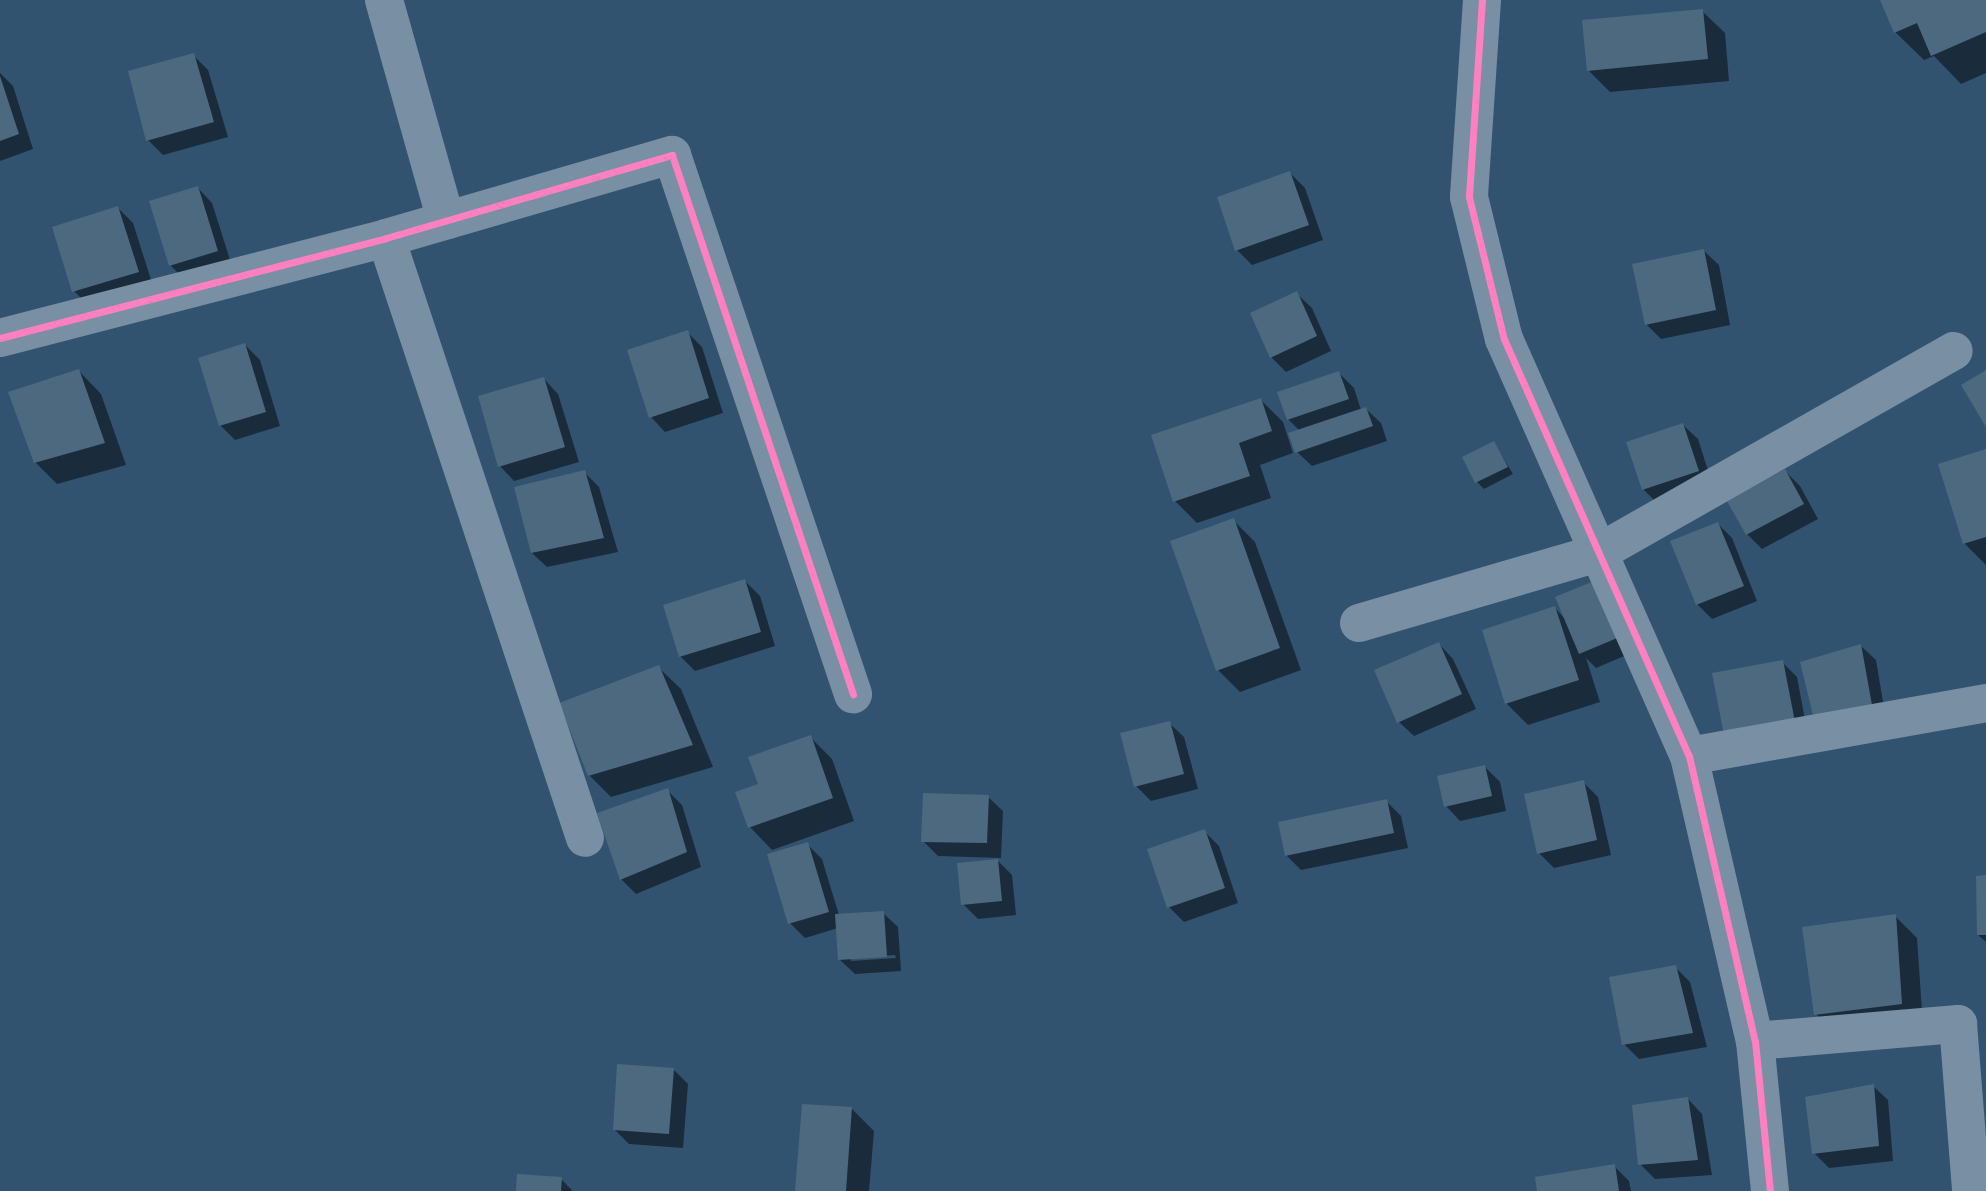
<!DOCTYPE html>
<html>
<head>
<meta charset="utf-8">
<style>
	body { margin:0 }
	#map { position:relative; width:1986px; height:1191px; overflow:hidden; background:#315370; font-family:"Open Sans",sans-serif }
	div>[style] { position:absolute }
	.shadow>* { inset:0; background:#0007 }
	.building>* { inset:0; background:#4d6980 }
	.minor>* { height:38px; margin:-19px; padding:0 19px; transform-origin:19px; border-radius:19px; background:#788fa4 }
	.cycleway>* { height:7px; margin:-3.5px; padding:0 3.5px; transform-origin:3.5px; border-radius:3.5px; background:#ff80c0 }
	span { translate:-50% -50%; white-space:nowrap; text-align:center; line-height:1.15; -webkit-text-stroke:7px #17558a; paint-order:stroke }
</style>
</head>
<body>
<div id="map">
	<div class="shadow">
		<i style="clip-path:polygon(1881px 0,1986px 0,1986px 73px,1961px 84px,1934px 56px,1924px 60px,1895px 32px)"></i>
		<i style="clip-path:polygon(1702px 11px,1725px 33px,1729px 81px,1610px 92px,1588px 70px)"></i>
		<i style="clip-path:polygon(193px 55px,208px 70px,228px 137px,163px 155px,148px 140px)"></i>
		<i style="clip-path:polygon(0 73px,13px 86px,33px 149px,0 161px)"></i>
		<i style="clip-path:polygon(1290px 173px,1305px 188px,1323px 240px,1252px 265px,1237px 250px)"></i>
		<i style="clip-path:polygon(198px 188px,212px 203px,232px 266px,185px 280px,170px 265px)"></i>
		<i style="clip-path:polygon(118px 208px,133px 223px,153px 286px,89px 306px,74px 291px)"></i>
		<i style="clip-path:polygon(1704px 251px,1719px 265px,1730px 325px,1661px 339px,1646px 324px)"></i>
		<i style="clip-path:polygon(1297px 294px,1312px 308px,1331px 351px,1286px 372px,1271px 357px)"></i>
		<i style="clip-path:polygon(687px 332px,702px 347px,723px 413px,665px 432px,651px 417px)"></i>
		<i style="clip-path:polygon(245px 345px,260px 360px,280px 426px,235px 440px,220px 425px)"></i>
		<i style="clip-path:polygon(79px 371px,101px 394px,126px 465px,57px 484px,35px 462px)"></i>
		<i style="clip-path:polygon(1339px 373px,1354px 388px,1361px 410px,1366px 409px,1381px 423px,1387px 441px,1312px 466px,1297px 452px,1300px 431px,1288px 419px)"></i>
		<i style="clip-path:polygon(544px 379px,558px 394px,579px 462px,514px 481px,500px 466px)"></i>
		<i style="clip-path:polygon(1261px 400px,1283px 422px,1293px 453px,1260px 465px,1271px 498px,1197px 523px,1175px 501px)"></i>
		<i style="clip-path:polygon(1683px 425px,1698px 439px,1713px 486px,1658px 504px,1643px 489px)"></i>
		<i style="clip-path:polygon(1494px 443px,1513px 474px,1484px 489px,1477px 482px)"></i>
		<i style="clip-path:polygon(1986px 451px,1986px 565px,1964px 543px)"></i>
		<i style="clip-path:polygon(1785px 471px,1800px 486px,1818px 519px,1762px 549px,1747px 534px)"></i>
		<i style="clip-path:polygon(584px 472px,599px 487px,618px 552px,547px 567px,532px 553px)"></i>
		<i style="clip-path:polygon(1233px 520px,1255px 542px,1301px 670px,1240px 692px,1218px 670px)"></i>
		<i style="clip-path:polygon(1718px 524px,1732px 538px,1757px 601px,1712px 619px,1697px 604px)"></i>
		<i style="clip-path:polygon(745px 581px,760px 596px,775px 646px,695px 671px,680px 656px)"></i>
		<i style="clip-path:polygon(1558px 598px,1636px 651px,1596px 668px,1586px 658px,1600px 702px,1528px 725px,1506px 703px,1555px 608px,1567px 621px)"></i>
		<i style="clip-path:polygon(1439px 644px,1453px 659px,1476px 709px,1414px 736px,1399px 722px)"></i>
		<i style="clip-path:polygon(1861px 646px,1876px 660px,1886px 720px,1830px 729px)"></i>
		<i style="clip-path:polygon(1782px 662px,1797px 677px,1808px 736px,1741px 749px)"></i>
		<i style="clip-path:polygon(658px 667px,681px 689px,713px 767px,611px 797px,589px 775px)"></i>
		<i style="clip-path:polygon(1169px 723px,1184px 737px,1198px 789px,1151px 801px,1136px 786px)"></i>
		<i style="clip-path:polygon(810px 737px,832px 759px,854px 821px,772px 850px,750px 827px,737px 793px,760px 785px)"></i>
		<i style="clip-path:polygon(1485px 767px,1500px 782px,1506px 811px,1460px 821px,1446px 806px)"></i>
		<i style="clip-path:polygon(1583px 782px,1598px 797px,1611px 855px,1554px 868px,1539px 853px)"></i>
		<i style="clip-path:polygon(667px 790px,682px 805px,701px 867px,636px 894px,621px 879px)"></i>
		<i style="clip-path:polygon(988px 797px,1003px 811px,1001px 858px,938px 856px,923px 841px)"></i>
		<i style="clip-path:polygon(1386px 801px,1401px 816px,1408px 848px,1301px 870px,1286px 855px)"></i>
		<i style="clip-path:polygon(1204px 831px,1219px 846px,1238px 903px,1184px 922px,1169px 907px)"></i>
		<i style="clip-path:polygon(evenodd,807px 844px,822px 859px,839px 915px,883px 913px,898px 927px,901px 971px,855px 974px,840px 960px,838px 928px,805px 938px,790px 923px,807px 844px,895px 955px,896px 958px,851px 961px,851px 958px,895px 955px)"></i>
		<i style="clip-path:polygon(997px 860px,1012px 875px,1016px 915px,978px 919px,963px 904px)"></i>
		<i style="clip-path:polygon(1986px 877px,1986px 942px,1978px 935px)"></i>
		<i style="clip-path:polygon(1895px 916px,1917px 938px,1923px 1026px,1838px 1036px,1816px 1014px)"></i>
		<i style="clip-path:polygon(1675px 967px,1690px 982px,1707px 1047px,1639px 1059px,1624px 1044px)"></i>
		<i style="clip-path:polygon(673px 1069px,688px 1084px,683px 1148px,629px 1144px,614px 1129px)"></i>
		<i style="clip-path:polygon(1873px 1086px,1888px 1100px,1893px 1161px,1829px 1168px,1814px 1153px)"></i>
		<i style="clip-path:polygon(1688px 1099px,1702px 1114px,1712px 1175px,1655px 1179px,1640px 1164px)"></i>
		<i style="clip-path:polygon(852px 1109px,874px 1131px,869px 1191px,796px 1191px)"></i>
		<i style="clip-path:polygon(1614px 1166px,1629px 1181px,1631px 1191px,1539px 1191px)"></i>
		<i style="clip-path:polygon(561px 1179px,573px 1191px,517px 1191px)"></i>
	</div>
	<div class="building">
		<i style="clip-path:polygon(1880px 0,1986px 0,1986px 32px,1931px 56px,1917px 23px,1894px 33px)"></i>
		<i style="clip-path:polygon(1703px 9px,1708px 59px,1587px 71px,1582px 20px)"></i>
		<i style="clip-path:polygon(194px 53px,214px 122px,146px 141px,128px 71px)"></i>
		<i style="clip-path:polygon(0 76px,19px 134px,0 141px)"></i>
		<i style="clip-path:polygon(1290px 171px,1309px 225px,1235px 251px,1217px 197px)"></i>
		<i style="clip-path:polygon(198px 186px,218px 251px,169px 266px,149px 201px)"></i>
		<i style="clip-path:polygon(118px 206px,139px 272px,72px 292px,52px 227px)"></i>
		<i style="clip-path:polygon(1704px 249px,1716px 310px,1645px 325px,1632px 264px)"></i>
		<i style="clip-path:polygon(1297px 291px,1317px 336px,1270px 358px,1250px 313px)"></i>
		<i style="clip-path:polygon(688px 330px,709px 398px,649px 418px,627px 350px)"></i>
		<i style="clip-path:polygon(245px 343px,266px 412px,219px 426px,198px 358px)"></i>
		<i style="clip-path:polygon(79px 369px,105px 443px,34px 463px,8px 392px)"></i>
		<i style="clip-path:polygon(1986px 370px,1986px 427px,1961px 385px)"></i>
		<i style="clip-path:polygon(1339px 371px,1349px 399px,1287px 420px,1277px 392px)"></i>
		<i style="clip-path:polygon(544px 377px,565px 447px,498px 467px,478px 396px)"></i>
		<i style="clip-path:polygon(1261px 398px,1272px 431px,1239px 443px,1250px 476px,1173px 502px,1151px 435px)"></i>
		<i style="clip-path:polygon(1366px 407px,1373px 426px,1295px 453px,1288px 433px)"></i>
		<i style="clip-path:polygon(1683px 423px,1699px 471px,1642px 490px,1626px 442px)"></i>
		<i style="clip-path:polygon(1494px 441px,1508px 467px,1475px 483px,1462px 457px)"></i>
		<i style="clip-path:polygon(1986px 449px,1986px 537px,1963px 544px,1938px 464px)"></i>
		<i style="clip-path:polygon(1785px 469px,1804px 504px,1746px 535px,1727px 501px)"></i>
		<i style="clip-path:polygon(585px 470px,604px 538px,531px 553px,514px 487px)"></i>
		<i style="clip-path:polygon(1234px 518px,1280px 648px,1216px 671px,1170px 541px)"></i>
		<i style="clip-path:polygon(1718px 522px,1744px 586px,1696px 605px,1670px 541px)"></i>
		<i style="clip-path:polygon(745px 579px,761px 632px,679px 657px,663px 605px)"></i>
		<i style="clip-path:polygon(1599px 579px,1622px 636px,1579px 654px,1555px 597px)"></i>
		<i style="clip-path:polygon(1555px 606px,1579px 680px,1505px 704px,1482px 630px)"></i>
		<i style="clip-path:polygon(1439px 642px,1462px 694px,1397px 723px,1374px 670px)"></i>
		<i style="clip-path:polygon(1861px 644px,1872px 705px,1813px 715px,1800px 662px)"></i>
		<i style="clip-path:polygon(1783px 660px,1795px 722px,1724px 735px,1712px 673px)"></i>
		<i style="clip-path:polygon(659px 665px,693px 745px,588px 776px,559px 703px)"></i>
		<i style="clip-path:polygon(1170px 721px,1184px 774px,1134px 787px,1120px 733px)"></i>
		<i style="clip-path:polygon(811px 735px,833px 798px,748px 828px,735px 792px,758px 784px,748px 757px)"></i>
		<i style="clip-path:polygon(1485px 765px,1492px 796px,1444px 807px,1437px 776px)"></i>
		<i style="clip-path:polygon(1584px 780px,1597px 840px,1537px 854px,1524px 794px)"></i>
		<i style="clip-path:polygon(668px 788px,687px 852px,620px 880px,597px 813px)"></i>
		<i style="clip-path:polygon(923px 793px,989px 795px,987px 843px,921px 842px)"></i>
		<i style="clip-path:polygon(1387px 799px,1394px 833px,1285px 856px,1278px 822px)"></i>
		<i style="clip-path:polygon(1205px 829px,1225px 888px,1167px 908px,1147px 849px)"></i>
		<i style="clip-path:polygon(808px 842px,829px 912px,788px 924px,767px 854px)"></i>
		<i style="clip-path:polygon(998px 859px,1002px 901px,961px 905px,957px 863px)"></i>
		<i style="clip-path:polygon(1986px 875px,1986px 935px,1977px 935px,1976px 876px)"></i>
		<i style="clip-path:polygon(884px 911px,887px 957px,838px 960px,835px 914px)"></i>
		<i style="clip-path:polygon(1896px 914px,1902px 1004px,1814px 1015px,1802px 927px)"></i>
		<i style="clip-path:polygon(1676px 965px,1693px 1033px,1622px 1045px,1609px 977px)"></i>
		<i style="clip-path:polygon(617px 1064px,674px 1068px,669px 1134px,613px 1130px)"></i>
		<i style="clip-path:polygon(1874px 1084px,1879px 1146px,1812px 1154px,1805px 1097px)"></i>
		<i style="clip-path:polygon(1688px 1097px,1698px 1160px,1638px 1165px,1632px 1105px)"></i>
		<i style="clip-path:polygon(802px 1104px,852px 1107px,846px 1191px,795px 1191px)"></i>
		<i style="clip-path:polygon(1615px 1164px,1619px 1191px,1537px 1191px,1535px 1177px)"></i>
		<i style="clip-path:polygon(517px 1174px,562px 1177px,561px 1191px,516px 1191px)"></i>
	</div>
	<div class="minor">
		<i style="left:384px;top:0;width:229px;rotate:74.3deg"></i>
		<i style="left:1482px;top:0;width:197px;rotate:93.8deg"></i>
		<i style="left:1469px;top:197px;width:146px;rotate:76.2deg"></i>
		<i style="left:1504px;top:339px;width:456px;rotate:66.1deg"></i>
		<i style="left:1689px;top:756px;width:293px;rotate:77deg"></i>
		<i style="left:1755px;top:1041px;width:151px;rotate:84.3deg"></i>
		<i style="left:386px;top:238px;width:632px;rotate:71.65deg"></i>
		<i style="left:0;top:338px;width:399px;rotate:-14.5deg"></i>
		<i style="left:386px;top:238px;width:298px;rotate:-16.2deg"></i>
		<i style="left:672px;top:155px;width:569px;rotate:71.44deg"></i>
		<i style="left:1359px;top:623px;width:249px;rotate:-16.3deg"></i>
		<i style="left:1598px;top:553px;width:409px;rotate:-29.6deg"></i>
		<i style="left:1689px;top:756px;width:302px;rotate:-10.1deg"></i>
		<i style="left:1755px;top:1041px;width:204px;rotate:-4.8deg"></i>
		<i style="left:1958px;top:1024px;width:168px;rotate:85.5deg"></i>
	</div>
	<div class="cycleway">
		<i style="left:1482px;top:0;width:197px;rotate:93.8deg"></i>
		<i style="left:1469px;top:197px;width:146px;rotate:76.2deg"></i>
		<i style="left:1504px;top:339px;width:456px;rotate:66.1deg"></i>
		<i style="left:1689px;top:756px;width:293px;rotate:77deg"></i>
		<i style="left:1755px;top:1041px;width:151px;rotate:84.3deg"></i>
		<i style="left:0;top:338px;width:399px;rotate:-14.5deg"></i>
		<i style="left:386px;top:238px;width:298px;rotate:-16.2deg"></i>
		<i style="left:672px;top:155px;width:569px;rotate:71.44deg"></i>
	</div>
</div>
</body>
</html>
